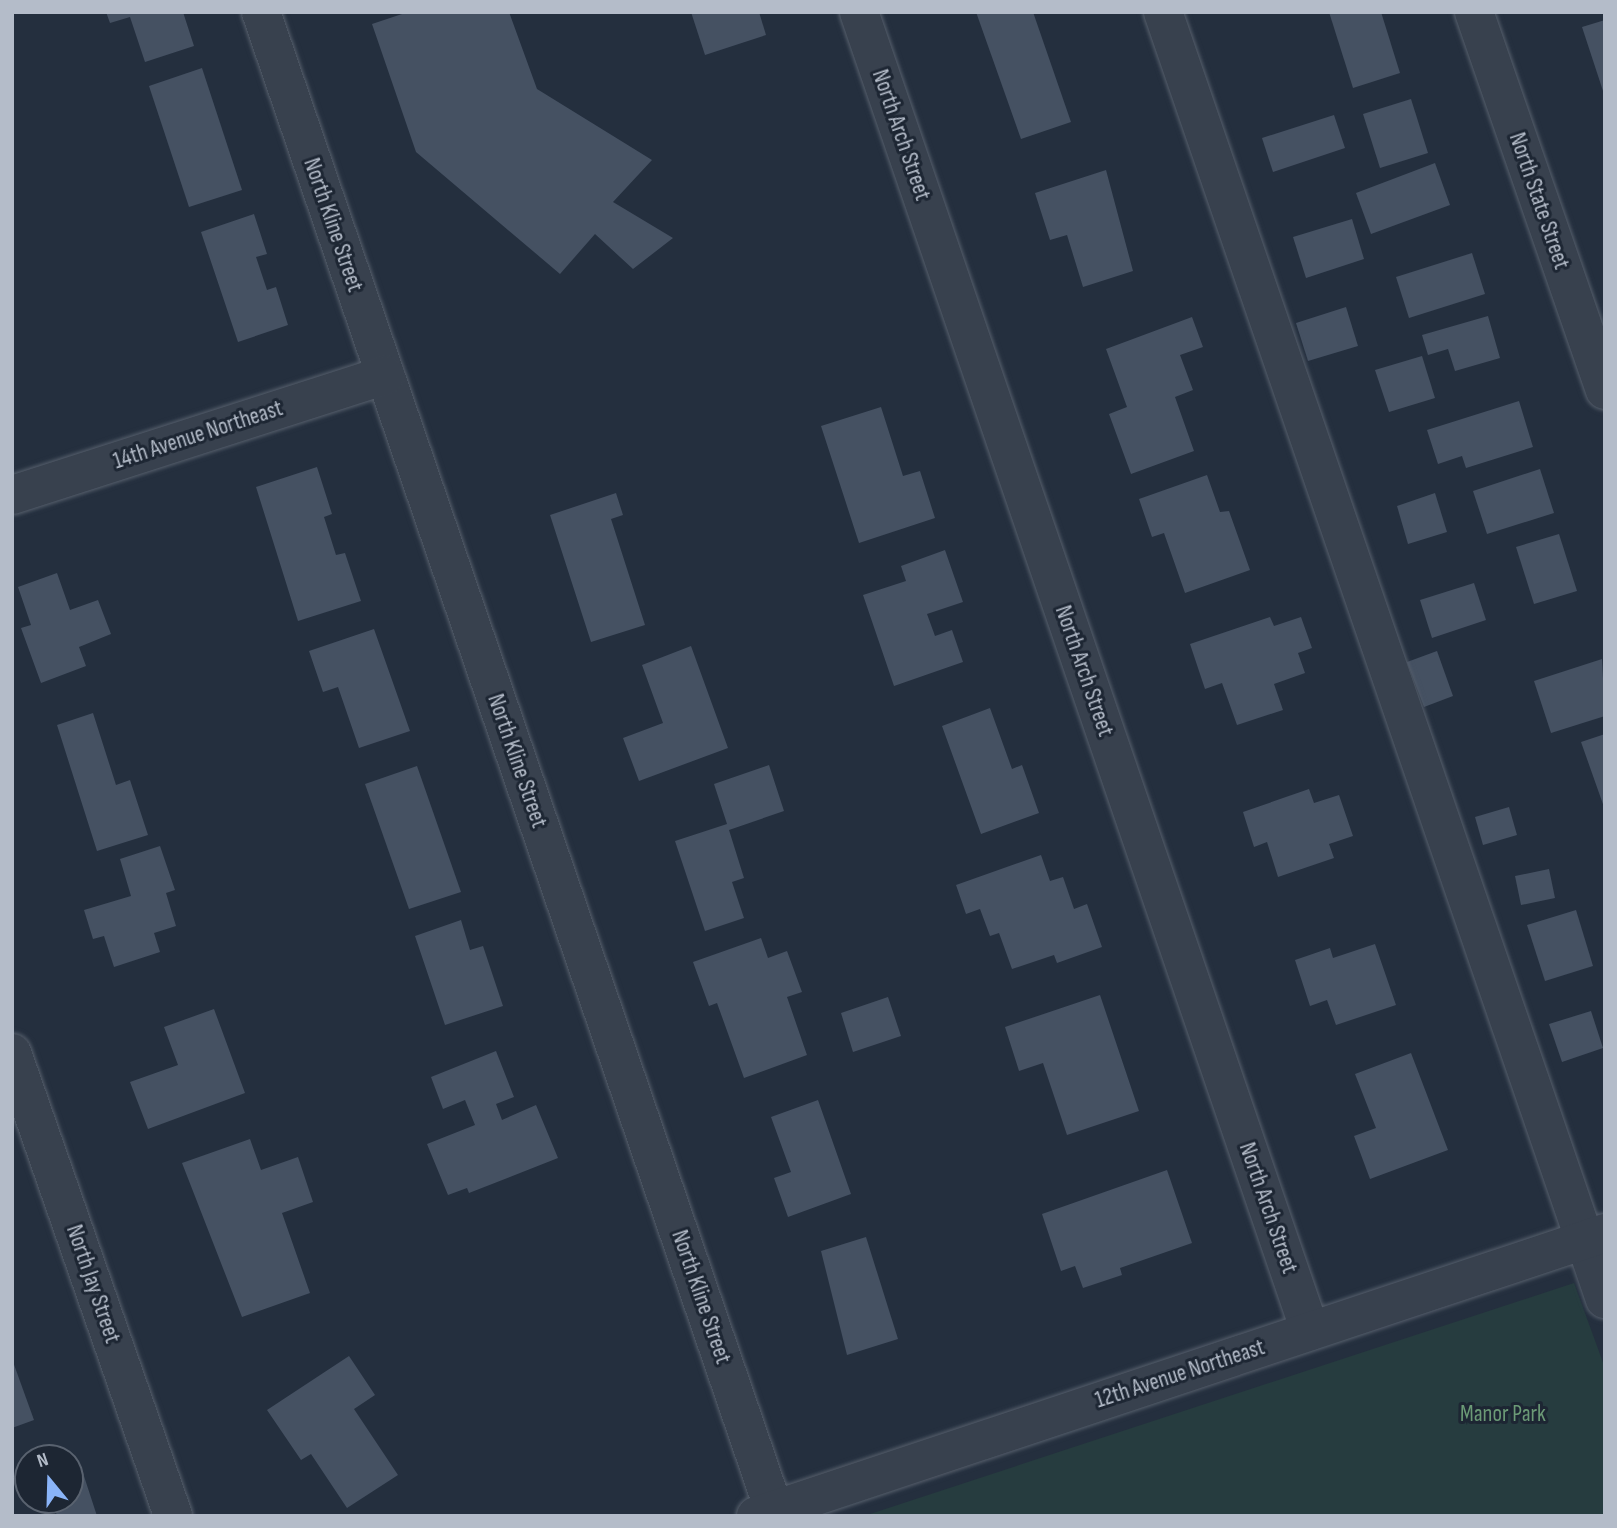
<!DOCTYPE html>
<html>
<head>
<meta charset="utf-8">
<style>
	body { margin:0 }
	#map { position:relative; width:1617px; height:1528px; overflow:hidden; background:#242f3e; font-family:"Sofia Sans Condensed",sans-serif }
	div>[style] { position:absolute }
	.green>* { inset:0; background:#263c3f }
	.building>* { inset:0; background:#455162 }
	.roads { filter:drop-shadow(0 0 2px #565f6c) drop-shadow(0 0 2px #565f6c) }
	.minor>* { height:38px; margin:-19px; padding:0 19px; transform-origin:19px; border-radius:19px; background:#38414e }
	span { translate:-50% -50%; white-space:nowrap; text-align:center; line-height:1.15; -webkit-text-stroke:6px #1d2633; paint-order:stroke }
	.street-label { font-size:23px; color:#b4bcc9 }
	.park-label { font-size:23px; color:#6b9a76 }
	.frame { position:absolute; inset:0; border:14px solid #b4bcc9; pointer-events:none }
	.north { position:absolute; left:14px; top:1444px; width:70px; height:70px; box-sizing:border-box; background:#1d2633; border:2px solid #59626f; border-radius:50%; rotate:341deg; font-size:19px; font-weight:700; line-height:28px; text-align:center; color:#b4bcc9 }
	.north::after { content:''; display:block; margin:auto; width:24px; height:32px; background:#8ab4f8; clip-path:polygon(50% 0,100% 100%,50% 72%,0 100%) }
</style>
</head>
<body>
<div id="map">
	<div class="green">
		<i style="clip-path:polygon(1574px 1283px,1605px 1368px,1605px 1516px,864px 1516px)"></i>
	</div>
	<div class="building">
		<i style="clip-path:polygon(106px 12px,183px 12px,194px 46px,145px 62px,130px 17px,110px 23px)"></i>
		<i style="clip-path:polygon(408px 12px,509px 12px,537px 89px,652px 160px,613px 202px,673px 238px,633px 269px,595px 234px,560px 274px,416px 152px,372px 24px)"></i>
		<i style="clip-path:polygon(691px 12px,759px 12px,766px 35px,705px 55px)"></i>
		<i style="clip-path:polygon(976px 12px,1033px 12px,1071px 122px,1021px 139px)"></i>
		<i style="clip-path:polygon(1329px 12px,1381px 12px,1400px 73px,1353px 88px)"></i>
		<i style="clip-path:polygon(1605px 20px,1605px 94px,1604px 94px,1582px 27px)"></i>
		<i style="clip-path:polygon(202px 68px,242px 190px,189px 207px,149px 86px)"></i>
		<i style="clip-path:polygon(1411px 99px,1428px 153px,1380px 168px,1363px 114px)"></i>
		<i style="clip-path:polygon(1334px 115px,1345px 148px,1273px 172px,1262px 138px)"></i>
		<i style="clip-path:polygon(1435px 163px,1450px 205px,1371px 234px,1356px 193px)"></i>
		<i style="clip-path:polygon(1106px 170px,1133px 271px,1083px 287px,1067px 235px,1050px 240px,1035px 193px)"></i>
		<i style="clip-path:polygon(254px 214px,267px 254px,256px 257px,267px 290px,276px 287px,288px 325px,238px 342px,201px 232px)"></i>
		<i style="clip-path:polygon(1352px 219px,1364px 259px,1306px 278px,1293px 237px)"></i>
		<i style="clip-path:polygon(1472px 253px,1485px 294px,1409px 318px,1396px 277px)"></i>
		<i style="clip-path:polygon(1346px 307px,1358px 346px,1308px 361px,1296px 323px)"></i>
		<i style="clip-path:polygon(1488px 316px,1500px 358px,1455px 371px,1448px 349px,1428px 355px,1422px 335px)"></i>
		<i style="clip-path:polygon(1192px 317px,1203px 347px,1180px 355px,1193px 390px,1175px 397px,1194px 451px,1131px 474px,1109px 414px,1127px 407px,1106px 349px)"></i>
		<i style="clip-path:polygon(1422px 356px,1435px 398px,1389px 412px,1375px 370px)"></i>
		<i style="clip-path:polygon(1519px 401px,1533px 447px,1466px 468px,1462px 456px,1438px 464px,1427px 430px)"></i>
		<i style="clip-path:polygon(881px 407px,903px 476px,920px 471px,935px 518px,859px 543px,821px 426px)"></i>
		<i style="clip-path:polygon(317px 467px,332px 514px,324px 517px,336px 555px,345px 553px,361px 601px,298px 621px,256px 487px)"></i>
		<i style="clip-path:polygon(1540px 469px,1554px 513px,1487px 534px,1473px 491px)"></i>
		<i style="clip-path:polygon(1207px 475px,1220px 512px,1229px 511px,1250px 570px,1185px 593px,1164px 533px,1152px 537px,1139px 499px)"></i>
		<i style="clip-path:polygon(616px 493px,623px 515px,611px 519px,645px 625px,591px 642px,550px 515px)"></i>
		<i style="clip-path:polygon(1435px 493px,1447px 532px,1408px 544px,1397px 506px)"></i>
		<i style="clip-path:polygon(1559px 534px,1577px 591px,1534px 604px,1516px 547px)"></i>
		<i style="clip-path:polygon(945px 550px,963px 602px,927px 614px,935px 636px,952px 630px,963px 662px,894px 686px,863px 595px,906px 581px,901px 566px)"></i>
		<i style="clip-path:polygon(57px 573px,70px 610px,98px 600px,111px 634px,79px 647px,86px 666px,41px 683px,21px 628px,31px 625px,18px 587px)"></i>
		<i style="clip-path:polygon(1474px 583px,1486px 620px,1432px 638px,1420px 600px)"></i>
		<i style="clip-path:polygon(1270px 617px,1274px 626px,1301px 617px,1312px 648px,1298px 653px,1305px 673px,1274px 684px,1283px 710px,1237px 725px,1222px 683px,1205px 689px,1190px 644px)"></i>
		<i style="clip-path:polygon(374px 629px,410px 731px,359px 748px,338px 687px,323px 692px,309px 651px)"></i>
		<i style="clip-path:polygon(691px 646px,728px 748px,639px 781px,623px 738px,663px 723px,642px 665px)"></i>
		<i style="clip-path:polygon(1437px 651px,1453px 696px,1424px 707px,1407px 662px)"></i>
		<i style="clip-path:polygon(1602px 659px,1605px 716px,1551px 733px,1534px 681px)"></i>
		<i style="clip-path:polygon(990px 708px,1012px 769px,1022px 765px,1039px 813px,981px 834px,942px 726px)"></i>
		<i style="clip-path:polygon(93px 713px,116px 785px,130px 780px,148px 835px,97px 851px,57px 725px)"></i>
		<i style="clip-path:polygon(1605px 734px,1605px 807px,1604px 807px,1581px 742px)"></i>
		<i style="clip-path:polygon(769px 765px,784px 811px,729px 830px,744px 878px,732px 882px,744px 918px,705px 931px,675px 841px,727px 824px,714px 784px)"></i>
		<i style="clip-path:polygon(417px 766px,461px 892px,409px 909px,365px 784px)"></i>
		<i style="clip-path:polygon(1309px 789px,1314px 803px,1339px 795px,1353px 836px,1329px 844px,1334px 858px,1278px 877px,1267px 842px,1254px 847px,1243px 812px)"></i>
		<i style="clip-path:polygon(1509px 807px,1517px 835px,1483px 845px,1475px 817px)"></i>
		<i style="clip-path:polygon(160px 846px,175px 890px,166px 893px,176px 926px,154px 933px,160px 952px,114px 967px,104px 936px,93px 939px,84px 910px,131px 896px,120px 859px)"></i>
		<i style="clip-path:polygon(1041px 855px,1050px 881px,1063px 877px,1074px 909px,1087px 904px,1102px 947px,1057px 963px,1054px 955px,1012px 969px,999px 933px,990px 936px,980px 909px,966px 914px,956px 885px)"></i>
		<i style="clip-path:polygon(1549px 869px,1555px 898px,1521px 905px,1515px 876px)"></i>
		<i style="clip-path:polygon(1576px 910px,1593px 966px,1545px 981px,1527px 925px)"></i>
		<i style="clip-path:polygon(461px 920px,470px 950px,483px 946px,503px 1006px,445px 1025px,415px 936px)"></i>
		<i style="clip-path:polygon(761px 938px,768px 958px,787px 951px,802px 992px,787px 997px,807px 1055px,744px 1078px,717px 1003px,709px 1006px,693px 962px)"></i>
		<i style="clip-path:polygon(1375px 944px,1396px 1005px,1336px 1025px,1327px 1000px,1310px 1006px,1295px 960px,1330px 948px,1333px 958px)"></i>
		<i style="clip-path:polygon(1100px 995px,1139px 1111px,1067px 1135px,1043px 1063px,1019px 1071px,1005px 1027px)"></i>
		<i style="clip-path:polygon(888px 997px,901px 1036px,853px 1052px,841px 1013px)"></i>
		<i style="clip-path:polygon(214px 1009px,245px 1093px,148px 1129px,130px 1082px,178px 1065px,164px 1027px)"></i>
		<i style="clip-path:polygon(1591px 1011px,1603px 1048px,1562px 1062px,1549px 1024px)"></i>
		<i style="clip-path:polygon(496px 1051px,514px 1097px,496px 1104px,502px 1120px,536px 1105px,558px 1158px,469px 1193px,467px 1188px,448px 1195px,427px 1144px,475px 1125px,465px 1100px,443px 1109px,431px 1077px)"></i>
		<i style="clip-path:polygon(1411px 1053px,1448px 1150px,1370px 1179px,1354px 1136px,1376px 1128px,1355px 1074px)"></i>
		<i style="clip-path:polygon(818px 1100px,851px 1194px,788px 1217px,774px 1178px,791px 1172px,771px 1117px)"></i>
		<i style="clip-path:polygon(250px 1139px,261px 1170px,298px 1157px,313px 1202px,282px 1213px,310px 1293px,242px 1317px,182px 1163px)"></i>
		<i style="clip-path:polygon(1167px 1170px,1192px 1243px,1120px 1268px,1122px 1275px,1083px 1288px,1075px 1266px,1061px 1271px,1042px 1214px)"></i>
		<i style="clip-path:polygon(866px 1237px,898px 1339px,847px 1355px,821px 1251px)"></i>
		<i style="clip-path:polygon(349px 1356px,375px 1395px,354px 1409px,398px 1475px,347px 1508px,311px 1454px,301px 1460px,267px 1410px)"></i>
		<i style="clip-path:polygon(12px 1359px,34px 1420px,12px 1428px)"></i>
		<i style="clip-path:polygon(82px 1470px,97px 1516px,57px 1516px,52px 1500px,70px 1500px,70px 1474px)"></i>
	</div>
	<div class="roads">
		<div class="minor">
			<i style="left:261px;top:12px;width:1583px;rotate:71.1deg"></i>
			<i style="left:859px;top:12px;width:1394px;rotate:71.12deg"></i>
			<i style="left:1163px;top:12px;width:1361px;rotate:71.05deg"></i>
			<i style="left:1474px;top:12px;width:400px;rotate:70.9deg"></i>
			<i style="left:12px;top:495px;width:392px;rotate:-17.8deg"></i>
			<i style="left:12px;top:1053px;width:490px;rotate:70.8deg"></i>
			<i style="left:756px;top:1516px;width:895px;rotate:-18.43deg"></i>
		</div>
	</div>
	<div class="street-label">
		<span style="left:901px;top:135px;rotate:71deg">North Arch Street</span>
		<span style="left:1539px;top:201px;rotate:71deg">North State Street</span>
		<span style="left:333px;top:225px;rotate:71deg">North Kline Street</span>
		<span style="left:198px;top:435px;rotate:-18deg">14th Avenue Northeast</span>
		<span style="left:1084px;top:671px;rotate:71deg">North Arch Street</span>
		<span style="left:517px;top:761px;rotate:71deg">North Kline Street</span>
		<span style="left:1268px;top:1208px;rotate:71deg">North Arch Street</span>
		<span style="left:93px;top:1284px;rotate:71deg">North Jay Street</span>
		<span style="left:701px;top:1297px;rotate:71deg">North Kline Street</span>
		<span style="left:1180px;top:1374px;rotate:-18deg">12th Avenue Northeast</span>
	</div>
	<div class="park-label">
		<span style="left:1503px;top:1414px">Manor Park</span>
	</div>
	<div class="frame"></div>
	<div class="north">N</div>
</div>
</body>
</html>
